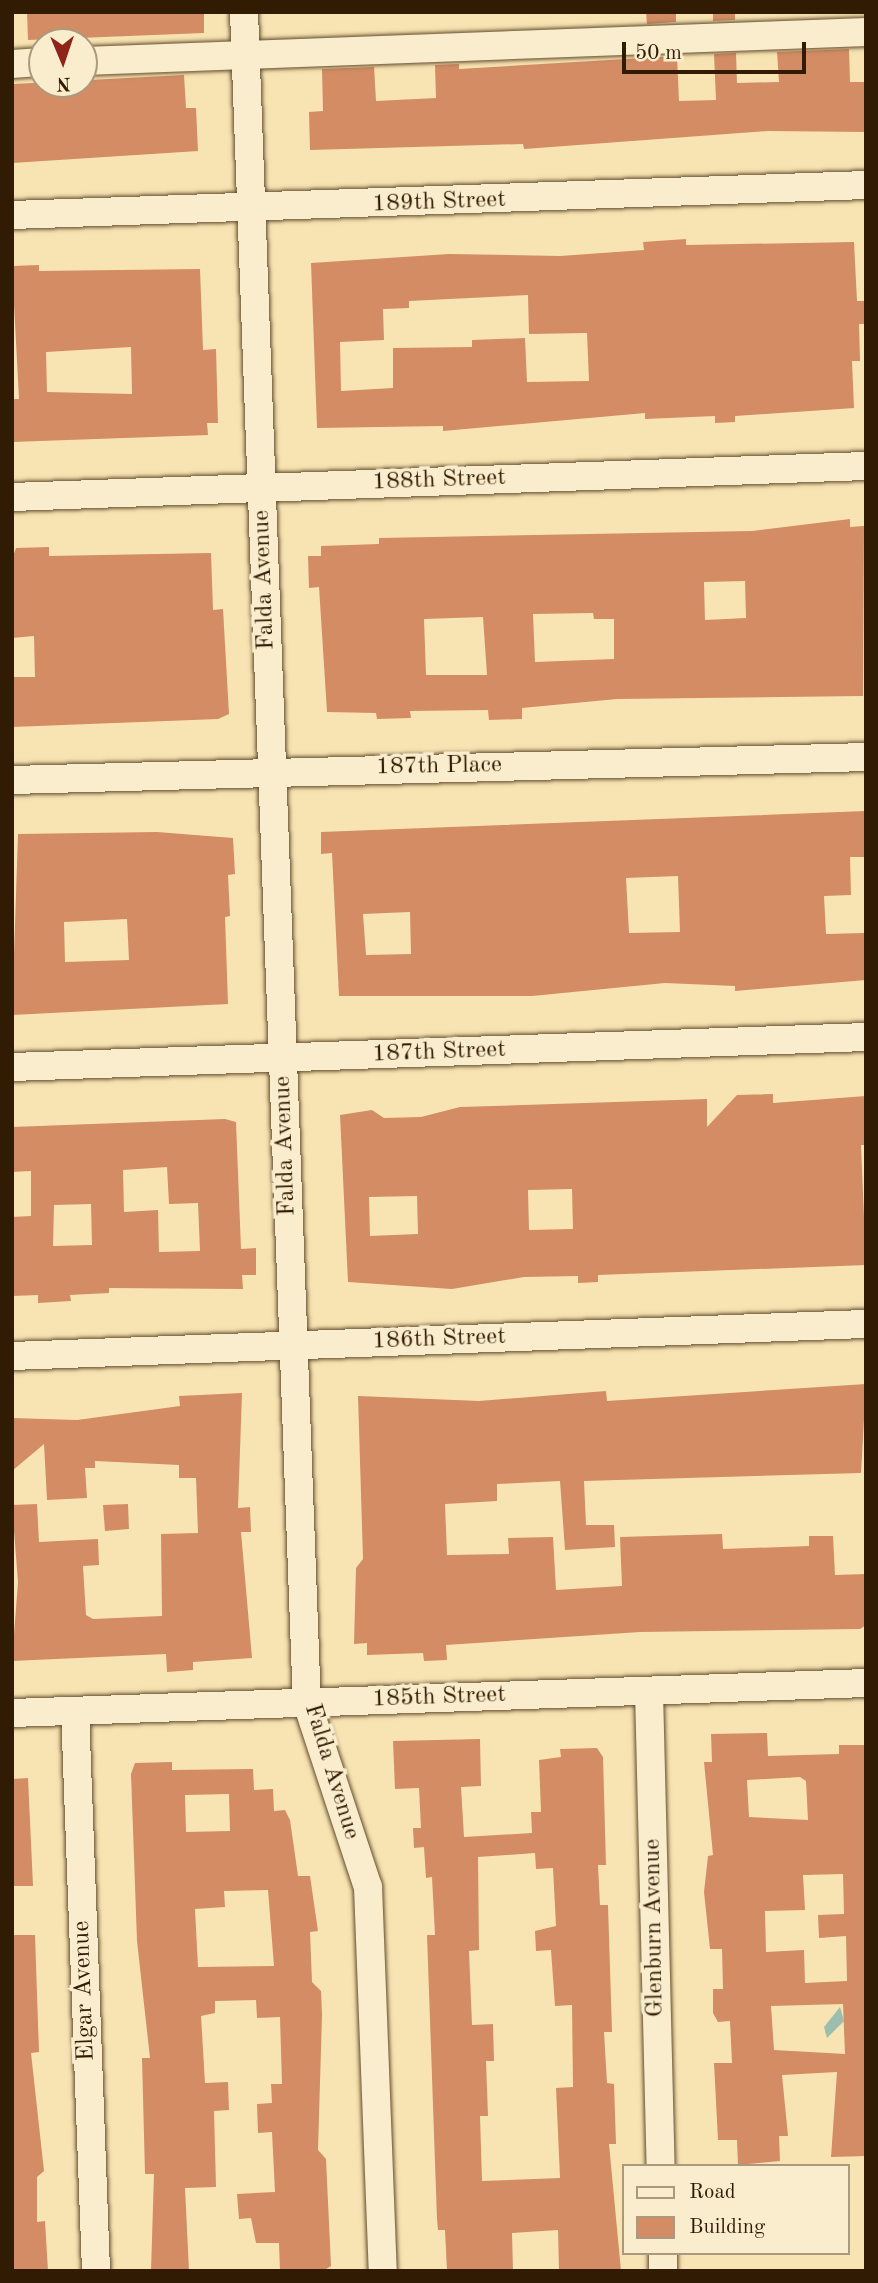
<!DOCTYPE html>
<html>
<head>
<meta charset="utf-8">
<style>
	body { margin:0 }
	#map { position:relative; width:878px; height:2283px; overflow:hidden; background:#f8e4b2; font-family:"Old Standard TT",serif }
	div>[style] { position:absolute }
	.water>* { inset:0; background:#9dbeae }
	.building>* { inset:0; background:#d38c64 }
	.roads { filter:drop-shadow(0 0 2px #634d2e) drop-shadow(0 0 2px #634d2e) }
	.minor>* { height:28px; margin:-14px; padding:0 14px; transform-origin:14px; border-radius:14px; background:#faedcd }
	span { translate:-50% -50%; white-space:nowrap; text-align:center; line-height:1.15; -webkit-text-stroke:7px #faedcd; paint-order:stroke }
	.street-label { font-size:24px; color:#311b02 }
	.frame { position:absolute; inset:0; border:14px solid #311b02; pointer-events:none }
	.legend { position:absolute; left:622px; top:2164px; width:228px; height:91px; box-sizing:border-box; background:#faedcd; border:2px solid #aa997c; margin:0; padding:9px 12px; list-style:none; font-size:21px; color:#311b02 }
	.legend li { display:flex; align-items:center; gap:14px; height:35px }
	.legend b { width:35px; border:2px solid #aa997c }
	.north { position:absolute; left:28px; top:28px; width:70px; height:70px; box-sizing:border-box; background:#faedcd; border:2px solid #aa997c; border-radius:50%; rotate:178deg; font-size:19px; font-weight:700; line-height:28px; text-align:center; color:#311b02 }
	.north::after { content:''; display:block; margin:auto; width:24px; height:32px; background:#8f2418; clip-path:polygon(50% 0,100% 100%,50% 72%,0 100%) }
	.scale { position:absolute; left:622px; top:42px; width:184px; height:32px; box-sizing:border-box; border:4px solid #311b02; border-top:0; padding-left:9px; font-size:21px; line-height:24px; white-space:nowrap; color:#311b02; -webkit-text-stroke:5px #faedcd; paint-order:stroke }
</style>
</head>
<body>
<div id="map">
	<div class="water">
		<i style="clip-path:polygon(840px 2007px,844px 2021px,827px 2038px,824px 2027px)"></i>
	</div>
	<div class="building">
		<i style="clip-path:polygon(27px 12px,204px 12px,204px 33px,28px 40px)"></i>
		<i style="clip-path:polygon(646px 12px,676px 12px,676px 22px,647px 24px)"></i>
		<i style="clip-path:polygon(713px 12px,735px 12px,735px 20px,713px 21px)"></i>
		<i style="clip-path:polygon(849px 49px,850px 82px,866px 82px,866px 132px,768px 131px,524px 149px,523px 144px,310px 150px,309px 112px,323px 111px,322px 69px,374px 67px,376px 101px,436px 98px,435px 65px,459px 64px,459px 69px,677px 56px,679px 101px,716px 100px,714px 54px,736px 53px,737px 83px,779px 82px,777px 52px)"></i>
		<i style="clip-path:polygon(184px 75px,186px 108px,196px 108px,198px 151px,12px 163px,14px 84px)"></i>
		<i style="clip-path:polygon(evenodd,686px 239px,686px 245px,854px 242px,857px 301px,866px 301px,866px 324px,859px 324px,860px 361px,852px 361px,854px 408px,735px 416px,735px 422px,715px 423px,715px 416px,645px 419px,645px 413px,443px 431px,443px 426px,317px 428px,311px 263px,449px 254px,560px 256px,644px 250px,643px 242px,686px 239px,528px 295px,529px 334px,587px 333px,589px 381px,527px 382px,525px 338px,472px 340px,472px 347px,393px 348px,393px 388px,341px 391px,340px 342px,384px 340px,383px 309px,409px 308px,409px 301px,528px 295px)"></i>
		<i style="clip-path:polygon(evenodd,39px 265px,39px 271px,200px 269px,203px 350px,216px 349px,218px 423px,207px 423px,208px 435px,12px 442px,12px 399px,19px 399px,12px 266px,39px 265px,131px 347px,132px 394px,47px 392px,46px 352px,131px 347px)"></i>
		<i style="clip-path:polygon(evenodd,850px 519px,850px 527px,864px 526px,863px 696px,617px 699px,522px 708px,522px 719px,489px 720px,488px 710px,410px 711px,411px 718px,377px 719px,376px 713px,327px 712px,319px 587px,309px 588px,308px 556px,321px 556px,321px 546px,379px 544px,379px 538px,752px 531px,850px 519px,745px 581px,746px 618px,705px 620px,704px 582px,745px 581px,850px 519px,593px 613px,594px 619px,614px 619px,614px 659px,535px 662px,533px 614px,593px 613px,850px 519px,483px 617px,487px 675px,426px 675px,424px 619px,483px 617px)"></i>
		<i style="clip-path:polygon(49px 547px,49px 556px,211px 553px,213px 610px,223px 609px,229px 714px,218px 719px,12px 727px,12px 677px,35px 677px,34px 636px,12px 638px,12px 559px,16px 548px)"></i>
		<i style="clip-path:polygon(evenodd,866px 811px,866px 857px,850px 857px,851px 895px,824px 896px,826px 934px,864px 933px,866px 980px,735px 991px,735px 986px,665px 983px,532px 996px,339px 996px,332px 853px,321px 854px,321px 832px,866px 811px,678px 876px,680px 932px,629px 933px,626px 878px,678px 876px,866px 811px,410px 912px,411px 954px,366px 955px,363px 914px,410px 912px)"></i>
		<i style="clip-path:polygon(evenodd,157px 832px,233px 838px,235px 874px,228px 875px,230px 916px,225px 917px,228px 1004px,12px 1015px,18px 834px,157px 832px,127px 919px,129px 960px,65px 962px,64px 922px,127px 919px)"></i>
		<i style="clip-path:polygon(evenodd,773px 1094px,773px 1103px,866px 1096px,866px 1145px,861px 1145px,866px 1265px,598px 1275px,598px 1282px,578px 1283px,578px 1276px,524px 1277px,452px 1289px,348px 1282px,340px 1115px,372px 1110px,384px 1118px,421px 1117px,460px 1107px,707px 1099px,707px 1127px,737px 1095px,773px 1094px,572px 1189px,573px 1229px,529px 1230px,528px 1190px,572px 1189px,773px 1094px,417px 1196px,418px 1234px,370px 1236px,369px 1197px,417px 1196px)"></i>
		<i style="clip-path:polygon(evenodd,225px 1119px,236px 1122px,241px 1249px,256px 1248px,256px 1275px,242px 1275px,243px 1289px,109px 1288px,109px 1293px,70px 1295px,71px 1301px,38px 1303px,38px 1295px,12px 1296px,12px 1217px,31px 1216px,31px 1171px,12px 1172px,12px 1127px,225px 1119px,167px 1167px,169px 1204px,198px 1203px,200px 1251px,159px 1252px,158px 1210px,124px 1212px,123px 1170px,167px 1167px,225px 1119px,91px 1204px,92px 1245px,53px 1246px,54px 1205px,91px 1204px)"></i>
		<i style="clip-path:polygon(866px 1384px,861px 1473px,584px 1481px,586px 1525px,614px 1525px,615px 1547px,565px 1550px,560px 1481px,497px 1484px,497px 1501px,445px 1504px,447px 1555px,509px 1554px,508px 1538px,553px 1537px,556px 1590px,622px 1586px,620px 1537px,722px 1534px,723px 1549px,809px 1546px,809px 1536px,833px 1536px,835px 1575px,866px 1574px,866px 1625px,860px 1629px,640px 1632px,446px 1645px,447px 1660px,424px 1661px,423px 1653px,367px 1655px,367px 1643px,354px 1644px,356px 1568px,363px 1559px,358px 1396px,479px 1401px,606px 1391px,607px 1401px)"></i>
		<i style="clip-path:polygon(242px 1393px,238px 1508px,250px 1507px,251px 1532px,241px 1532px,252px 1658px,193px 1662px,193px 1670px,167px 1672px,166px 1654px,12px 1661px,18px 1582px,12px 1505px,37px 1504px,39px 1542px,98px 1539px,99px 1565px,83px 1566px,86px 1615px,93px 1619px,162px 1616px,161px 1534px,198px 1533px,196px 1478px,179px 1478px,179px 1465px,95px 1461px,95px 1468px,85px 1468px,87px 1498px,47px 1500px,44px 1444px,12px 1471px,12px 1418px,77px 1420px,180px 1406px,179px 1396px)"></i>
		<i style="clip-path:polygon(128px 1504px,129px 1529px,105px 1531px,103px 1505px)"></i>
		<i style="clip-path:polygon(evenodd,767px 1733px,768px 1756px,839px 1754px,839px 1745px,866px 1745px,866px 2156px,831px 2157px,837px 2072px,782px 2075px,788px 2136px,779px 2136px,780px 2161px,738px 2165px,737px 2140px,718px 2140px,714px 2063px,732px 2063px,730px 2021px,718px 2022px,713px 2013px,713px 1989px,723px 1989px,722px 1949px,710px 1949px,704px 1892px,708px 1856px,713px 1855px,704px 1762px,712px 1762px,711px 1734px,767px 1733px,800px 1777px,806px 1781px,808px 1820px,749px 1817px,747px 1780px,800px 1777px,767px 1733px,843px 1874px,844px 1914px,818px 1915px,819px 1938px,846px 1936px,847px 1981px,805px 1983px,804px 1950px,766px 1952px,765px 1911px,805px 1910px,803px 1875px,843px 1874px,767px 1733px,843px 2004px,845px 2054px,774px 2050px,771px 2006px,843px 2004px)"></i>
		<i style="clip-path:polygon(evenodd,480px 1739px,481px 1786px,461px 1787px,464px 1837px,532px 1833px,531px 1812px,541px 1812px,539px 1760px,561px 1757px,560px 1749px,597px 1748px,603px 1757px,606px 1865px,598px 1865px,600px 1905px,608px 1905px,612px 2032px,604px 2032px,607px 2083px,614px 2084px,616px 2144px,609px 2144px,621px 2271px,559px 2270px,558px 2230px,512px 2233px,513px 2271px,447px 2271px,445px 2230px,438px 2230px,437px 2219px,427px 1935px,435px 1935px,432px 1877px,426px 1878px,424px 1847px,414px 1848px,413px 1828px,421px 1828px,419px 1788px,395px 1789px,393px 1741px,480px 1739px,535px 1853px,536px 1869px,553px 1868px,556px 1926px,535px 1931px,536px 1951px,551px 1950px,555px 2006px,572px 2005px,573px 2087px,556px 2088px,560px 2178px,482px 2181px,480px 2116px,488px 2116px,486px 2061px,494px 2061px,493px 2024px,472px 2025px,469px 1951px,479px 1950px,478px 1857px,535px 1853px)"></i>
		<i style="clip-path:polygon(evenodd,172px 1762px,172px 1770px,253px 1769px,254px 1790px,273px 1789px,274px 1811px,285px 1810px,290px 1820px,298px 1876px,310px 1876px,318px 1931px,310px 1932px,312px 1982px,321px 1991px,322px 2015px,318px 2150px,326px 2159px,331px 2266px,323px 2271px,280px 2271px,279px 2243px,256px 2243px,251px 2218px,239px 2219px,237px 2194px,275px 2192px,272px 2132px,258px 2133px,257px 2104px,272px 2103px,271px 2084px,282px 2084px,280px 2017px,257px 2018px,256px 2000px,215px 2001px,215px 2013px,201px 2016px,205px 2083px,228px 2082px,229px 2110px,214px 2111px,216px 2187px,185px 2188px,189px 2271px,151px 2271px,154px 2174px,145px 2174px,142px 2058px,150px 2058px,137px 1941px,131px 1774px,135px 1763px,172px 1762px,229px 1794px,230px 1831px,186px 1832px,185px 1795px,229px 1794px,172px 1762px,268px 1890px,274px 1966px,198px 1967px,195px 1909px,225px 1907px,224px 1891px,268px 1890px)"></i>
		<i style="clip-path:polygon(28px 1778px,33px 1886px,12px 1886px,12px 1779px)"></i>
		<i style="clip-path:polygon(12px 1935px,35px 1935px,39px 2052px,31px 2053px,44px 2171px,37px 2177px,37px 2222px,45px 2221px,48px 2271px,12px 2271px)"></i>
	</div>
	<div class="roads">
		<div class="minor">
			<i style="left:244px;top:12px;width:1692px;rotate:87.87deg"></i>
			<i style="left:307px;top:1703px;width:194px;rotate:71.7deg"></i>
			<i style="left:368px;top:1887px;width:384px;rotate:87.8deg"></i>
			<i style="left:84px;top:61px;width:783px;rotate:-2.12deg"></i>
			<i style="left:12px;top:64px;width:30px;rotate:-4deg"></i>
			<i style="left:12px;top:215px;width:855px;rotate:-2.01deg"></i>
			<i style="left:12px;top:497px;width:855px;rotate:-2.08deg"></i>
			<i style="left:12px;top:780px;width:854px;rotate:-1.54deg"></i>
			<i style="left:12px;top:1067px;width:855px;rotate:-2.01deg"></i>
			<i style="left:12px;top:1356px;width:855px;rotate:-2.15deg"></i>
			<i style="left:649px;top:1691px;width:475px;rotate:88.6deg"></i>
			<i style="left:75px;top:1711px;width:560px;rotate:87.85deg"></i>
			<i style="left:12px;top:1713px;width:855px;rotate:-2.01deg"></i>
			<i style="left:663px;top:2253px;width:18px;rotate:90deg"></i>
		</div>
	</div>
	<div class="street-label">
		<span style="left:439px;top:203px;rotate:-2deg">189th Street</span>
		<span style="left:439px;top:481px;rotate:-2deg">188th Street</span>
		<span style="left:265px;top:580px;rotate:-92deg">Falda Avenue</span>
		<span style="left:439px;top:767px;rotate:-1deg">187th Place</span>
		<span style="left:439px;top:1053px;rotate:-2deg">187th Street</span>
		<span style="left:286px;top:1146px;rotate:-92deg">Falda Avenue</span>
		<span style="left:439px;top:1340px;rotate:-2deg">186th Street</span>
		<span style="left:439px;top:1698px;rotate:-2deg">185th Street</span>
		<span style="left:331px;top:1772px;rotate:73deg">Falda Avenue</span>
		<span style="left:655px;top:1928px;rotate:-91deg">Glenburn Avenue</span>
		<span style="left:85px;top:1991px;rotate:-92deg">Elgar Avenue</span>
	</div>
	<div class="frame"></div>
	<ul class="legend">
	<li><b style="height:9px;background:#faedcd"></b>Road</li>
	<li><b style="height:19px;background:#d38c64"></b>Building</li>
	</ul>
	<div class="north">N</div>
	<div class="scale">50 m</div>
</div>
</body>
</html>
